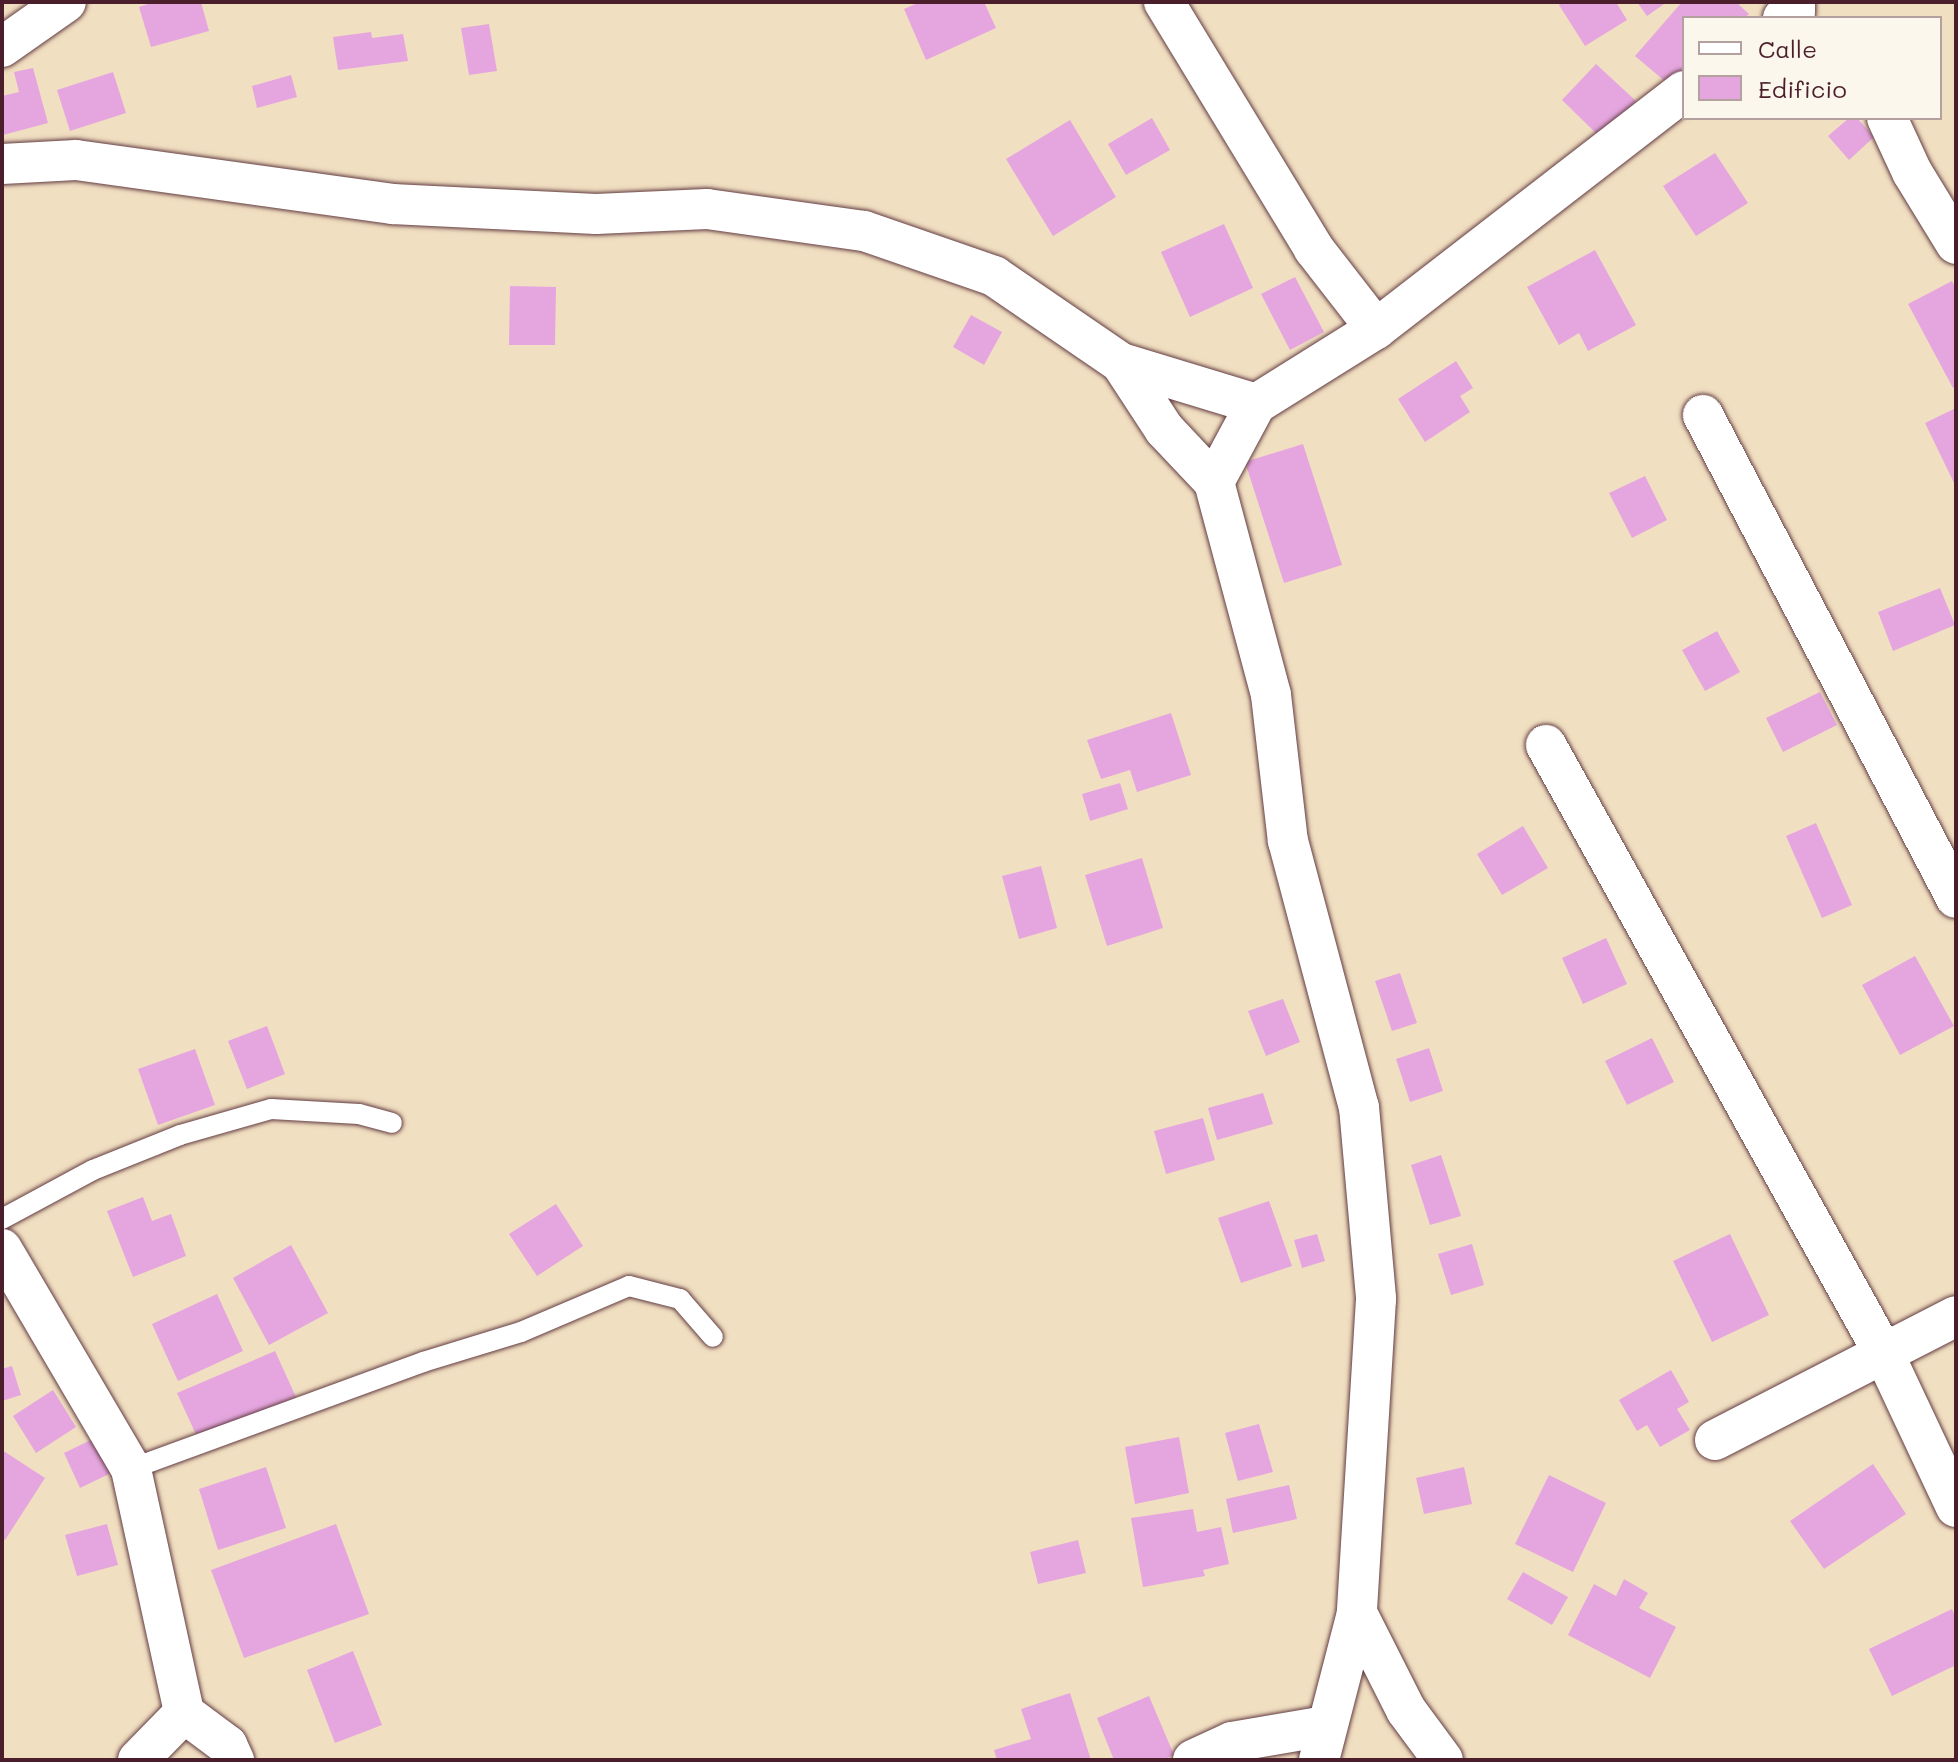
<!DOCTYPE html>
<html>
<head>
<meta charset="utf-8">
<style>
	body { margin:0 }
	#map { position:relative; width:1958px; height:1762px; overflow:hidden; background:#f1dfc1; font-family:Mali,sans-serif }
	div>[style] { position:absolute }
	.building>* { inset:0; background:#e5a6df }
	.roads { filter:drop-shadow(0 0 2px #633c42) drop-shadow(0 0 2px #633c42) }
	.lane>* { height:20px; margin:-10px; padding:0 10px; transform-origin:10px; border-radius:10px; background:#fff }
	.street>* { height:40px; margin:-20px; padding:0 20px; transform-origin:20px; border-radius:20px; background:#fff }
	span { translate:-50% -50%; white-space:nowrap; text-align:center; line-height:1.15; -webkit-text-stroke:6px #fbf7ec; paint-order:stroke }
	.frame { position:absolute; inset:0; border:4px solid #4a1f2b; pointer-events:none }
	.legend { position:absolute; left:1682px; top:16px; width:260px; height:104px; box-sizing:border-box; background:#fbf7ec; border:2px solid #b4a19f; margin:0; padding:10px 14px; list-style:none; font-size:24px; color:#4a1f2b }
	.legend li { display:flex; align-items:center; gap:16px; height:40px }
	.legend b { width:40px; border:2px solid #b4a19f }
</style>
</head>
<body>
<div id="map">
	<div class="building">
		<i style="clip-path:polygon(154px 2px,201px 2px,209px 31px,151px 47px,139px 7px)"></i>
		<i style="clip-path:polygon(920px 2px,984px 2px,996px 28px,926px 60px,904px 9px)"></i>
		<i style="clip-path:polygon(1563px 2px,1616px 2px,1627px 20px,1585px 46px,1559px 5px)"></i>
		<i style="clip-path:polygon(1637px 2px,1667px 2px,1647px 16px)"></i>
		<i style="clip-path:polygon(1682px 2px,1736px 2px,1749px 14px,1745px 18px,1684px 18px,1684px 88px,1679px 93px,1635px 56px)"></i>
		<i style="clip-path:polygon(489px 24px,497px 71px,469px 75px,461px 28px)"></i>
		<i style="clip-path:polygon(371px 32px,372px 38px,403px 34px,408px 61px,338px 70px,333px 37px)"></i>
		<i style="clip-path:polygon(1596px 64px,1636px 101px,1601px 138px,1562px 100px)"></i>
		<i style="clip-path:polygon(33px 68px,48px 123px,3px 135px,2px 96px,19px 92px,14px 72px)"></i>
		<i style="clip-path:polygon(113px 72px,126px 113px,70px 131px,57px 90px)"></i>
		<i style="clip-path:polygon(291px 75px,297px 97px,257px 108px,252px 86px)"></i>
		<i style="clip-path:polygon(1152px 118px,1170px 150px,1126px 175px,1108px 144px)"></i>
		<i style="clip-path:polygon(1849px 118px,1857px 118px,1874px 137px,1849px 160px,1828px 136px)"></i>
		<i style="clip-path:polygon(1070px 120px,1116px 197px,1053px 236px,1006px 159px)"></i>
		<i style="clip-path:polygon(1715px 153px,1748px 203px,1696px 236px,1663px 186px)"></i>
		<i style="clip-path:polygon(1224px 224px,1253px 288px,1190px 317px,1161px 252px)"></i>
		<i style="clip-path:polygon(1595px 250px,1636px 325px,1588px 351px,1579px 333px,1559px 345px,1527px 287px)"></i>
		<i style="clip-path:polygon(1295px 277px,1324px 332px,1290px 350px,1261px 294px)"></i>
		<i style="clip-path:polygon(1952px 281px,1956px 289px,1956px 386px,1953px 388px,1908px 304px)"></i>
		<i style="clip-path:polygon(510px 286px,556px 287px,555px 345px,509px 345px)"></i>
		<i style="clip-path:polygon(971px 315px,1002px 332px,984px 365px,953px 347px)"></i>
		<i style="clip-path:polygon(1456px 361px,1473px 388px,1460px 396px,1470px 412px,1425px 442px,1398px 399px)"></i>
		<i style="clip-path:polygon(1956px 408px,1956px 487px,1925px 423px)"></i>
		<i style="clip-path:polygon(1303px 444px,1342px 565px,1284px 583px,1245px 462px)"></i>
		<i style="clip-path:polygon(1645px 476px,1667px 520px,1632px 538px,1609px 493px)"></i>
		<i style="clip-path:polygon(1940px 588px,1955px 625px,1893px 651px,1878px 612px)"></i>
		<i style="clip-path:polygon(1717px 631px,1740px 672px,1705px 691px,1682px 650px)"></i>
		<i style="clip-path:polygon(1820px 692px,1837px 725px,1783px 752px,1766px 718px)"></i>
		<i style="clip-path:polygon(1171px 713px,1191px 775px,1137px 792px,1130px 770px,1101px 779px,1087px 740px)"></i>
		<i style="clip-path:polygon(1120px 783px,1128px 809px,1090px 821px,1082px 794px)"></i>
		<i style="clip-path:polygon(1816px 823px,1852px 905px,1822px 918px,1786px 836px)"></i>
		<i style="clip-path:polygon(1523px 826px,1548px 868px,1502px 895px,1477px 854px)"></i>
		<i style="clip-path:polygon(1142px 858px,1163px 928px,1107px 946px,1085px 875px)"></i>
		<i style="clip-path:polygon(1041px 866px,1057px 928px,1019px 939px,1002px 876px)"></i>
		<i style="clip-path:polygon(1606px 938px,1627px 984px,1583px 1004px,1562px 958px)"></i>
		<i style="clip-path:polygon(1915px 956px,1954px 1026px,1900px 1055px,1862px 985px)"></i>
		<i style="clip-path:polygon(1400px 973px,1417px 1023px,1392px 1031px,1375px 981px)"></i>
		<i style="clip-path:polygon(1283px 999px,1300px 1042px,1266px 1056px,1248px 1011px)"></i>
		<i style="clip-path:polygon(267px 1026px,285px 1074px,247px 1089px,228px 1041px)"></i>
		<i style="clip-path:polygon(1652px 1038px,1674px 1082px,1627px 1105px,1605px 1061px)"></i>
		<i style="clip-path:polygon(1429px 1048px,1443px 1091px,1410px 1102px,1396px 1059px)"></i>
		<i style="clip-path:polygon(195px 1049px,215px 1105px,158px 1125px,138px 1069px)"></i>
		<i style="clip-path:polygon(1263px 1093px,1273px 1124px,1217px 1140px,1208px 1108px)"></i>
		<i style="clip-path:polygon(1203px 1118px,1215px 1160px,1166px 1174px,1154px 1131px)"></i>
		<i style="clip-path:polygon(1441px 1155px,1461px 1216px,1430px 1225px,1411px 1165px)"></i>
		<i style="clip-path:polygon(143px 1197px,152px 1221px,171px 1214px,186px 1256px,133px 1277px,107px 1211px)"></i>
		<i style="clip-path:polygon(1269px 1201px,1292px 1266px,1241px 1283px,1218px 1218px)"></i>
		<i style="clip-path:polygon(556px 1204px,583px 1246px,537px 1276px,509px 1234px)"></i>
		<i style="clip-path:polygon(1317px 1234px,1325px 1261px,1302px 1268px,1294px 1240px)"></i>
		<i style="clip-path:polygon(1730px 1234px,1769px 1315px,1712px 1342px,1673px 1261px)"></i>
		<i style="clip-path:polygon(1472px 1244px,1484px 1285px,1451px 1295px,1438px 1254px)"></i>
		<i style="clip-path:polygon(291px 1245px,328px 1313px,269px 1345px,233px 1278px)"></i>
		<i style="clip-path:polygon(217px 1294px,243px 1351px,178px 1381px,152px 1324px)"></i>
		<i style="clip-path:polygon(275px 1351px,296px 1397px,198px 1439px,177px 1393px)"></i>
		<i style="clip-path:polygon(12px 1366px,21px 1395px,2px 1401px,2px 1369px)"></i>
		<i style="clip-path:polygon(1671px 1370px,1689px 1402px,1677px 1409px,1690px 1430px,1660px 1447px,1647px 1425px,1637px 1431px,1619px 1400px)"></i>
		<i style="clip-path:polygon(53px 1390px,76px 1427px,36px 1453px,13px 1416px)"></i>
		<i style="clip-path:polygon(1259px 1424px,1273px 1472px,1238px 1481px,1225px 1433px)"></i>
		<i style="clip-path:polygon(1179px 1437px,1189px 1493px,1135px 1504px,1125px 1447px)"></i>
		<i style="clip-path:polygon(95px 1438px,111px 1473px,80px 1488px,64px 1453px)"></i>
		<i style="clip-path:polygon(2px 1450px,45px 1478px,5px 1540px,2px 1538px)"></i>
		<i style="clip-path:polygon(1873px 1464px,1906px 1514px,1824px 1569px,1790px 1521px)"></i>
		<i style="clip-path:polygon(266px 1467px,286px 1528px,218px 1550px,199px 1489px)"></i>
		<i style="clip-path:polygon(1464px 1467px,1472px 1504px,1424px 1514px,1416px 1478px)"></i>
		<i style="clip-path:polygon(1549px 1475px,1606px 1503px,1573px 1572px,1515px 1544px)"></i>
		<i style="clip-path:polygon(1289px 1485px,1297px 1519px,1233px 1533px,1226px 1499px)"></i>
		<i style="clip-path:polygon(1193px 1509px,1197px 1532px,1221px 1527px,1229px 1564px,1203px 1570px,1205px 1576px,1143px 1587px,1131px 1518px)"></i>
		<i style="clip-path:polygon(107px 1524px,118px 1565px,77px 1576px,65px 1535px)"></i>
		<i style="clip-path:polygon(336px 1524px,369px 1614px,244px 1658px,211px 1570px)"></i>
		<i style="clip-path:polygon(1078px 1540px,1086px 1573px,1038px 1584px,1030px 1552px)"></i>
		<i style="clip-path:polygon(1523px 1572px,1568px 1597px,1552px 1625px,1507px 1599px)"></i>
		<i style="clip-path:polygon(1624px 1579px,1648px 1593px,1639px 1608px,1676px 1627px,1650px 1678px,1568px 1635px,1594px 1584px,1616px 1596px)"></i>
		<i style="clip-path:polygon(1952px 1609px,1956px 1618px,1956px 1665px,1892px 1696px,1869px 1649px)"></i>
		<i style="clip-path:polygon(353px 1651px,382px 1725px,335px 1743px,307px 1670px)"></i>
		<i style="clip-path:polygon(1070px 1693px,1091px 1760px,997px 1760px,994px 1750px,1031px 1739px,1021px 1709px)"></i>
		<i style="clip-path:polygon(1149px 1696px,1174px 1755px,1163px 1760px,1114px 1760px,1097px 1718px)"></i>
	</div>
	<div class="roads">
		<div class="lane">
			<i style="left:2px;top:1219px;width:103px;rotate:-28.3deg"></i>
			<i style="left:93px;top:1170px;width:94px;rotate:-21.9deg"></i>
			<i style="left:180px;top:1135px;width:95px;rotate:-15.9deg"></i>
			<i style="left:271px;top:1109px;width:88px;rotate:3.3deg"></i>
			<i style="left:359px;top:1114px;width:34px;rotate:15deg"></i>
			<i style="left:131px;top:1469px;width:311px;rotate:-20.1deg"></i>
			<i style="left:423px;top:1362px;width:102px;rotate:-17deg"></i>
			<i style="left:521px;top:1332px;width:117px;rotate:-23.1deg"></i>
			<i style="left:629px;top:1286px;width:53px;rotate:14.3deg"></i>
			<i style="left:680px;top:1299px;width:50px;rotate:49deg"></i>
		</div>
		<div class="street">
			<i style="left:1164px;top:2px;width:289px;rotate:58.7deg"></i>
			<i style="left:1314px;top:249px;width:101px;rotate:52.2deg"></i>
			<i style="left:1783px;top:18px;width:13px;rotate:-27deg"></i>
			<i style="left:1795px;top:12px;width:10px;rotate:-90deg"></i>
			<i style="left:2px;top:47px;width:78px;rotate:-35.1deg"></i>
			<i style="left:1887px;top:118px;width:60px;rotate:65.2deg"></i>
			<i style="left:1912px;top:172px;width:84px;rotate:58.6deg"></i>
			<i style="left:2px;top:164px;width:74px;rotate:-3.1deg"></i>
			<i style="left:76px;top:160px;width:319px;rotate:7.9deg"></i>
			<i style="left:392px;top:204px;width:204px;rotate:2.8deg"></i>
			<i style="left:596px;top:214px;width:111px;rotate:-2.6deg"></i>
			<i style="left:707px;top:209px;width:159px;rotate:8deg"></i>
			<i style="left:864px;top:231px;width:138px;rotate:19.1deg"></i>
			<i style="left:994px;top:276px;width:154px;rotate:34.4deg"></i>
			<i style="left:1121px;top:363px;width:79px;rotate:56.9deg"></i>
			<i style="left:1164px;top:429px;width:73px;rotate:46.7deg"></i>
			<i style="left:1214px;top:482px;width:220px;rotate:75deg"></i>
			<i style="left:1271px;top:695px;width:147px;rotate:83.4deg"></i>
			<i style="left:1288px;top:841px;width:275px;rotate:75.1deg"></i>
			<i style="left:1359px;top:1107px;width:193px;rotate:84.9deg"></i>
			<i style="left:1376px;top:1299px;width:315px;rotate:93.5deg"></i>
			<i style="left:1357px;top:1613px;width:152px;rotate:104.5deg"></i>
			<i style="left:1121px;top:363px;width:141px;rotate:16.9deg"></i>
			<i style="left:1703px;top:415px;width:545px;rotate:62.35deg"></i>
			<i style="left:1214px;top:482px;width:89px;rotate:-61.7deg"></i>
			<i style="left:1256px;top:404px;width:142px;rotate:-32deg"></i>
			<i style="left:1376px;top:329px;width:389px;rotate:-37.7deg"></i>
			<i style="left:1546px;top:745px;width:697px;rotate:60.97deg"></i>
			<i style="left:1884px;top:1354px;width:169px;rotate:64.8deg"></i>
			<i style="left:2px;top:1249px;width:255px;rotate:59.6deg"></i>
			<i style="left:131px;top:1469px;width:250px;rotate:77.7deg"></i>
			<i style="left:1715px;top:1440px;width:271px;rotate:-27.2deg"></i>
			<i style="left:1357px;top:1613px;width:109px;rotate:63.2deg"></i>
			<i style="left:1406px;top:1710px;width:62px;rotate:53.5deg"></i>
			<i style="left:138px;top:1760px;width:66px;rotate:-45.6deg"></i>
			<i style="left:184px;top:1713px;width:54px;rotate:36.7deg"></i>
			<i style="left:227px;top:1745px;width:17px;rotate:65deg"></i>
			<i style="left:1193px;top:1760px;width:43px;rotate:-24.8deg"></i>
			<i style="left:1232px;top:1742px;width:95px;rotate:-9.7deg"></i>
		</div>
	</div>
	<div class="frame"></div>
	<ul class="legend">
	<li><b style="height:10px;background:#fff"></b>Calle</li>
	<li><b style="height:22px;background:#e5a6df"></b>Edificio</li>
	</ul>
</div>
</body>
</html>
